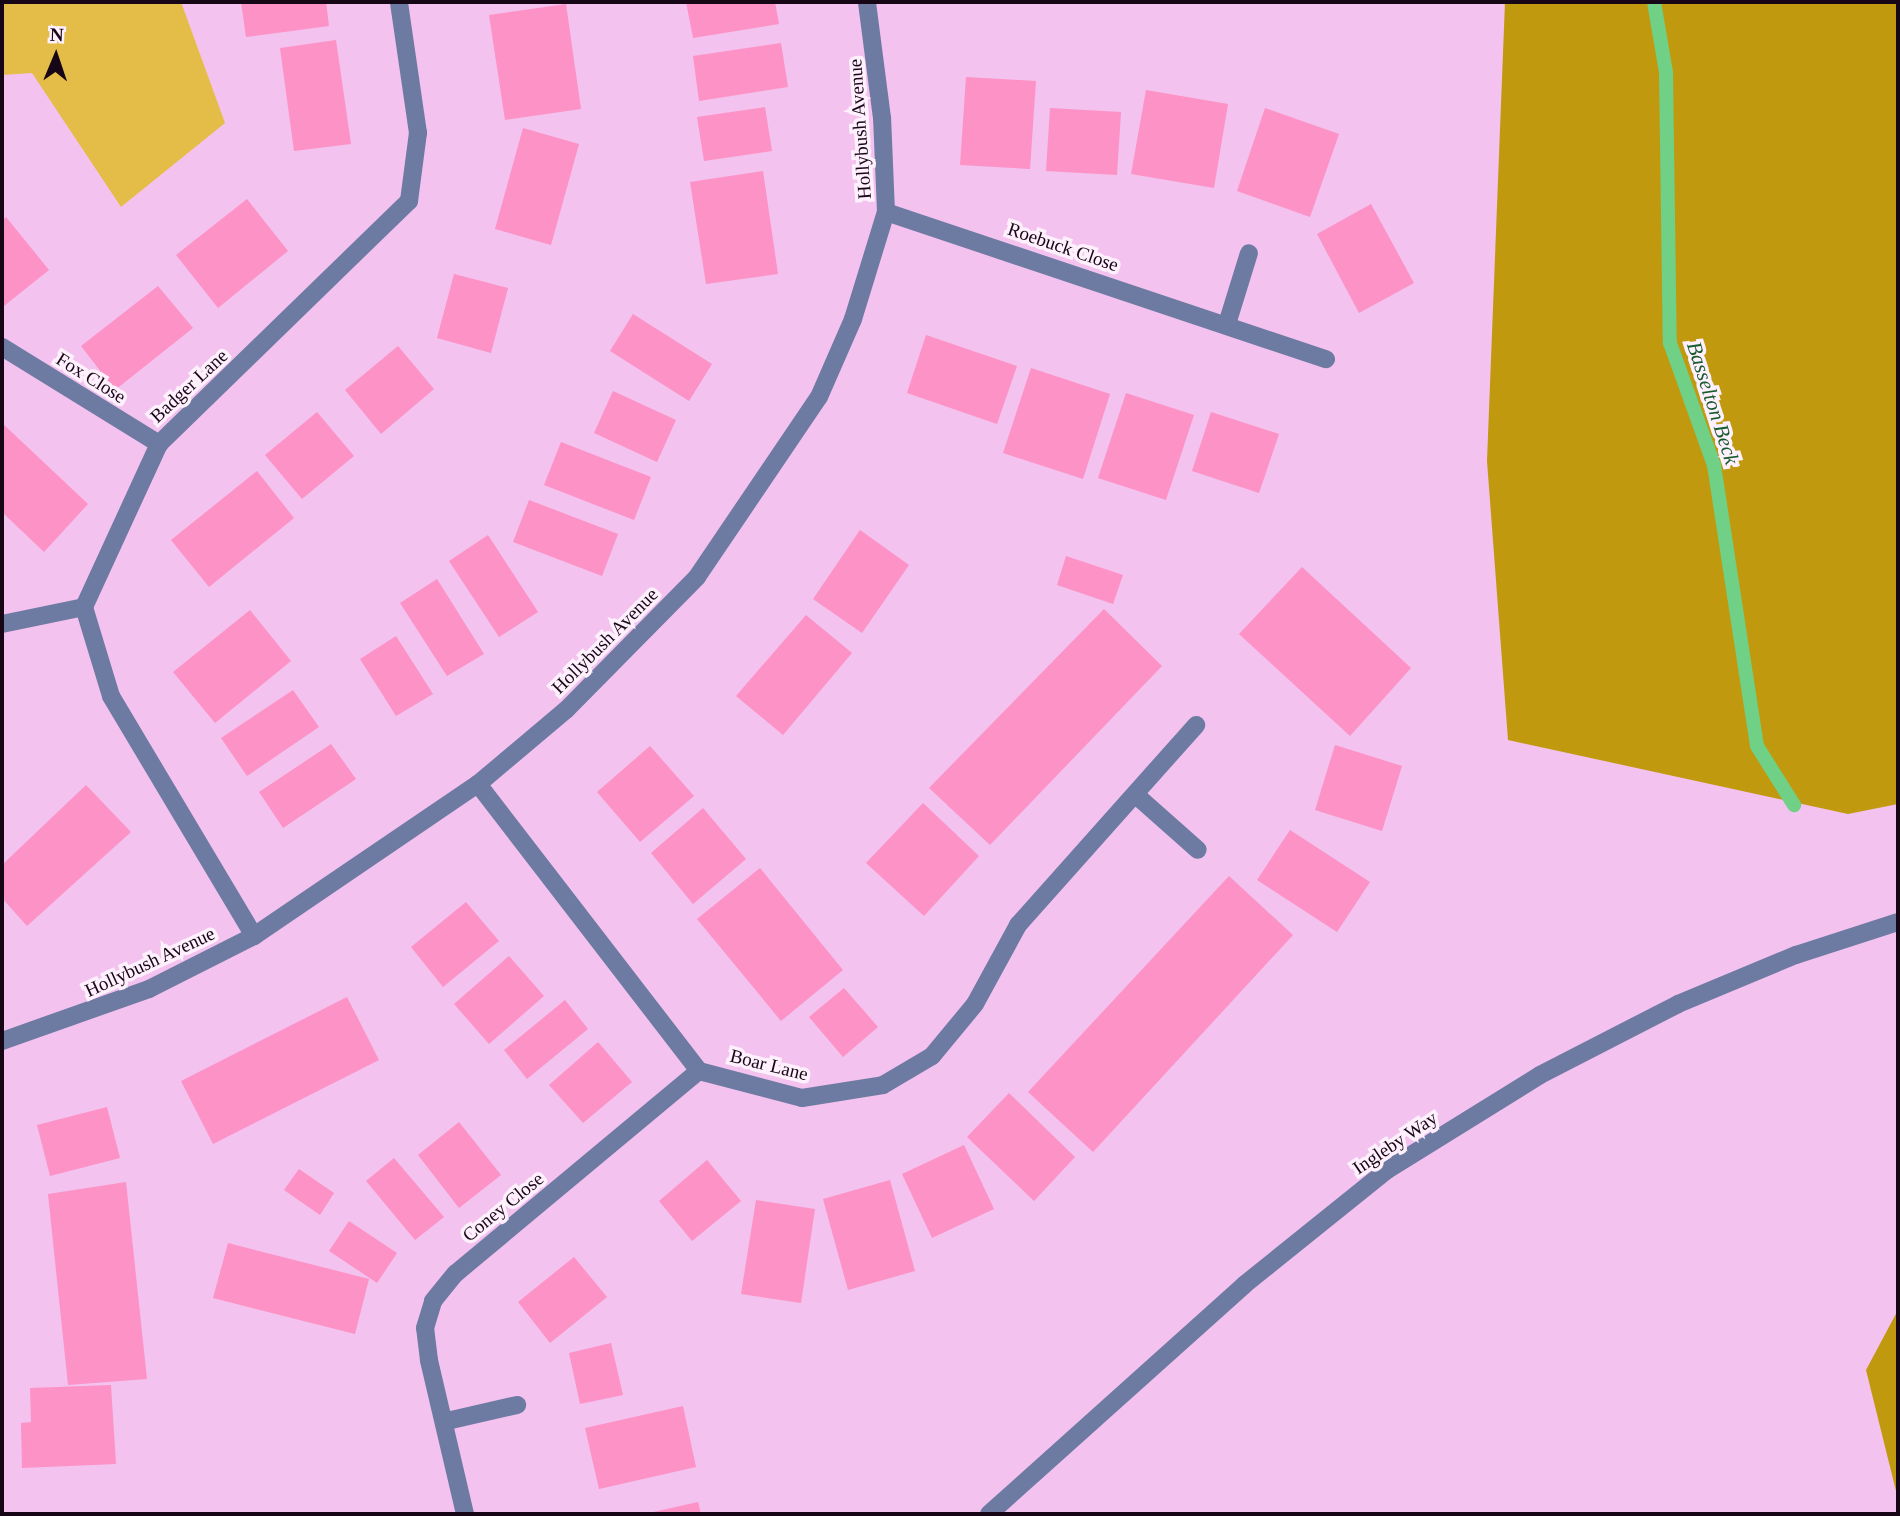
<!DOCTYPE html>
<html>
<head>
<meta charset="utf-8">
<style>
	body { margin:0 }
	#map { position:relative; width:1900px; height:1516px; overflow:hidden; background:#f3c2ee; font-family:"Times New Roman",serif }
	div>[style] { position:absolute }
	.green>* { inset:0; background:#e4bd48 }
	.forest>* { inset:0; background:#c0990e }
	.stream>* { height:14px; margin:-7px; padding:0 7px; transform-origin:7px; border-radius:7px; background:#6fd086 }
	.building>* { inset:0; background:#fc92c6 }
	.minor>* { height:18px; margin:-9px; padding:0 9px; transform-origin:9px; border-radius:9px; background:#6d7aa2 }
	span { translate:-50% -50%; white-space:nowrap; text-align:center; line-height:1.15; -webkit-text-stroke:7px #fff0fd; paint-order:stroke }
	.street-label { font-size:19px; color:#170716 }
	.water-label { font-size:21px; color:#155b2c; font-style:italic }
	.frame { position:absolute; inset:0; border:4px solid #170716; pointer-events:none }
	.north { position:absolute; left:21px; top:21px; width:70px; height:70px; -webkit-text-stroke:5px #fff0fd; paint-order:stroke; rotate:2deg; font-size:19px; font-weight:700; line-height:28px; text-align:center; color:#170716 }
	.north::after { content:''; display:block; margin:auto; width:24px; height:32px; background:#170716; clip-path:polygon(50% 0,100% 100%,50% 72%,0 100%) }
</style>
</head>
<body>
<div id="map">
	<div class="green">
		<i style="clip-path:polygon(2px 2px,181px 2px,225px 123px,121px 207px,32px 73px,2px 75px)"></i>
	</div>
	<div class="forest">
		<i style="clip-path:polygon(1505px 2px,1898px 2px,1898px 804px,1848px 814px,1508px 740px,1487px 461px)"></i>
		<i style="clip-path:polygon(1898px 1310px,1898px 1499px,1866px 1370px)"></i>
	</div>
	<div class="stream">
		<i style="left:1654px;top:2px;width:71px;rotate:80.3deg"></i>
		<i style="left:1666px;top:72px;width:271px;rotate:89.2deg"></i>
		<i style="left:1670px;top:343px;width:130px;rotate:70.2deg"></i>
		<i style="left:1714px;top:465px;width:284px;rotate:81.3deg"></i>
		<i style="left:1757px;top:746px;width:70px;rotate:57.9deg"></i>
	</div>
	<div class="building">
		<i style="clip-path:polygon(241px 2px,326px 2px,329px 26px,246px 37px)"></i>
		<i style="clip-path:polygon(686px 2px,775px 2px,779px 24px,693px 38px)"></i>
		<i style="clip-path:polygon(566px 4px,581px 109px,505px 120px,489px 15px)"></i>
		<i style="clip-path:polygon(336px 40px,351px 144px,294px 151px,280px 48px)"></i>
		<i style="clip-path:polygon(781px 43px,788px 87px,699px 101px,693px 56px)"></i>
		<i style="clip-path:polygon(966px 77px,1036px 81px,1030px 169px,960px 165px)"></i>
		<i style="clip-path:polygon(1146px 90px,1228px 104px,1214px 188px,1131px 174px)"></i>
		<i style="clip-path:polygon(765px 107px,772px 151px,704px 161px,697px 117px)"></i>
		<i style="clip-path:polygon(1050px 108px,1121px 112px,1117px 175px,1046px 171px)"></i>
		<i style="clip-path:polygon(1265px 108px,1339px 134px,1310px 217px,1237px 191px)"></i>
		<i style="clip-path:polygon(523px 128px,579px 144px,551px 245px,495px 229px)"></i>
		<i style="clip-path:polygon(763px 171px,778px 274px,706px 284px,690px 182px)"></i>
		<i style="clip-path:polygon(247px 199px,288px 251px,218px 308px,176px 255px)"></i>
		<i style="clip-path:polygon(1371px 204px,1414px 283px,1359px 313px,1317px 234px)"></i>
		<i style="clip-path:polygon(6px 217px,49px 270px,4px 306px,2px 221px)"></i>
		<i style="clip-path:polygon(454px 274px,508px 288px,491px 353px,437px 338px)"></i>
		<i style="clip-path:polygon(158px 286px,193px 328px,115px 390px,81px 346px)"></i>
		<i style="clip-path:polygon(633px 314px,712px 364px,689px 401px,610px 351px)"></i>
		<i style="clip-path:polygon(926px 335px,1017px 366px,997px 424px,907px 393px)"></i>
		<i style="clip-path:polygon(398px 346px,434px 389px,381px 434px,345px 390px)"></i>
		<i style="clip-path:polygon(1031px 368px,1110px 394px,1083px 479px,1003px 453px)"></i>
		<i style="clip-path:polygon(613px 391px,676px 420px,657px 462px,594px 433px)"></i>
		<i style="clip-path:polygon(1126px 393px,1194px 415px,1166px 500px,1098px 478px)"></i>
		<i style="clip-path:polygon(317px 412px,354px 456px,302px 499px,265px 455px)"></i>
		<i style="clip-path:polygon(1211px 412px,1279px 434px,1259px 493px,1192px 471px)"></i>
		<i style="clip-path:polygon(2px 423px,88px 504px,44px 552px,2px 512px)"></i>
		<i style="clip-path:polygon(561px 442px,651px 477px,634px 520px,544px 485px)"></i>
		<i style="clip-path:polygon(257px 471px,294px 518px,209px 587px,171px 540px)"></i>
		<i style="clip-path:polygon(529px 500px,618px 534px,602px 576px,513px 542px)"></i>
		<i style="clip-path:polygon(860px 530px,909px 565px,862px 633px,813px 599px)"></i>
		<i style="clip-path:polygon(488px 535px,538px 612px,499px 637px,449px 561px)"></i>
		<i style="clip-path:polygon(1066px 556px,1123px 575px,1113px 604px,1057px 585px)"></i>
		<i style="clip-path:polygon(1302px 567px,1411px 668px,1350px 736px,1239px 634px)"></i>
		<i style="clip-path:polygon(437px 579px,484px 654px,447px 676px,400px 603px)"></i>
		<i style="clip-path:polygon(1104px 609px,1162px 666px,990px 845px,929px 788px)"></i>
		<i style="clip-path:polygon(250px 610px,291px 661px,215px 723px,173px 672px)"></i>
		<i style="clip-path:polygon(806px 615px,852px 653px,783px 735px,736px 696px)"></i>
		<i style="clip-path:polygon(396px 636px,433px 694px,396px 716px,360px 659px)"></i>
		<i style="clip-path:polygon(293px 690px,319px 727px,247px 776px,221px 738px)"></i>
		<i style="clip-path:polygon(331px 744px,356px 779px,283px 828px,259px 792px)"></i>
		<i style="clip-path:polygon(1335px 745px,1402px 766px,1382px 831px,1315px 810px)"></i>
		<i style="clip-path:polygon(650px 746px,694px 796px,640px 842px,597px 792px)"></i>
		<i style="clip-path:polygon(86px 785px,131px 832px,27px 926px,2px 898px,2px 865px)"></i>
		<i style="clip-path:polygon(923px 803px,979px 856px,924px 916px,866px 863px)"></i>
		<i style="clip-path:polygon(703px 808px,746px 859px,693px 904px,651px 853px)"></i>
		<i style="clip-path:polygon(1290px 830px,1370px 882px,1337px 932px,1257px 880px)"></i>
		<i style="clip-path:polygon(760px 868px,843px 970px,781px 1021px,697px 919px)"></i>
		<i style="clip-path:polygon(1229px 876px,1293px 935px,1093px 1152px,1028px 1092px)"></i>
		<i style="clip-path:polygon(466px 902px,499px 941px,443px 987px,411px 947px)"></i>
		<i style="clip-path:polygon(509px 956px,544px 996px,489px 1044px,454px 1004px)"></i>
		<i style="clip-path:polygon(844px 988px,878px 1027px,843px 1057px,809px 1017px)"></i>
		<i style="clip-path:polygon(347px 997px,379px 1060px,213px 1144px,181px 1081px)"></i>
		<i style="clip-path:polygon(565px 1000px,588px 1029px,527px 1079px,504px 1050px)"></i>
		<i style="clip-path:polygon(598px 1042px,632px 1082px,583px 1123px,549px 1085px)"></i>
		<i style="clip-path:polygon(1009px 1093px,1075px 1157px,1034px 1201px,967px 1137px)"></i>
		<i style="clip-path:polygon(107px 1107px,120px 1158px,50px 1176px,37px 1125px)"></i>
		<i style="clip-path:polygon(459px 1122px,501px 1175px,459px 1208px,418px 1155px)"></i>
		<i style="clip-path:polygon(964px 1145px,994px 1209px,932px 1238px,902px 1174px)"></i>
		<i style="clip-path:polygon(394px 1158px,444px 1217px,415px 1240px,366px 1181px)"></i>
		<i style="clip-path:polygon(707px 1160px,741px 1201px,692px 1241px,659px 1201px)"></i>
		<i style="clip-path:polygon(299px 1169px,334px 1193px,320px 1215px,284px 1190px)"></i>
		<i style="clip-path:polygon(890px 1180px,915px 1271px,848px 1290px,823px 1199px)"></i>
		<i style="clip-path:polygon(126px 1182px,147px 1379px,68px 1385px,48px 1194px)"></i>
		<i style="clip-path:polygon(756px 1200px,815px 1209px,801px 1303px,741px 1294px)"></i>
		<i style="clip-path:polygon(349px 1221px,397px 1253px,377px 1283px,329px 1251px)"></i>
		<i style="clip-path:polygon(228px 1243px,369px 1279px,355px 1334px,213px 1298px)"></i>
		<i style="clip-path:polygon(574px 1257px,607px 1297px,550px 1343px,518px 1302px)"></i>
		<i style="clip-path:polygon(611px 1343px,623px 1395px,580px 1404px,569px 1353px)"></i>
		<i style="clip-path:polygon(111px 1385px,116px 1464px,22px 1468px,21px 1423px,31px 1422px,30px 1388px)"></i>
		<i style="clip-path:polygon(683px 1406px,696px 1467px,599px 1489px,585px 1428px)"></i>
		<i style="clip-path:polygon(698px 1502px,701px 1514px,649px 1514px,649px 1513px)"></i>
	</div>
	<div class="minor">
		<i style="left:886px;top:212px;width:464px;rotate:18.5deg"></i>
		<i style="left:1227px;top:324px;width:74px;rotate:-72.8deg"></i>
		<i style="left:2px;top:347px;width:185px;rotate:31.7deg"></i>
		<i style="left:2px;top:624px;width:84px;rotate:-11.7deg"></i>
		<i style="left:478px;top:784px;width:362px;rotate:52.4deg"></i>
		<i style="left:699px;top:1071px;width:106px;rotate:14.7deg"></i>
		<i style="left:802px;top:1098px;width:82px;rotate:-9.1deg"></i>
		<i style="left:883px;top:1085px;width:57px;rotate:-30.6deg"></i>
		<i style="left:932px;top:1056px;width:67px;rotate:-50.4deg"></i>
		<i style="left:975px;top:1004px;width:90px;rotate:-61.4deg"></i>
		<i style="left:1018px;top:925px;width:268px;rotate:-48.3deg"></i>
		<i style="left:1137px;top:796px;width:81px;rotate:41.5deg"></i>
		<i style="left:254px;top:936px;width:279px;rotate:-120.8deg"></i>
		<i style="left:111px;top:696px;width:93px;rotate:-106.9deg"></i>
		<i style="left:84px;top:607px;width:179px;rotate:-65.3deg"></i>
		<i style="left:159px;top:444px;width:349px;rotate:-44.2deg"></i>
		<i style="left:409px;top:201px;width:69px;rotate:-82.5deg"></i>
		<i style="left:418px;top:133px;width:132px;rotate:-98.3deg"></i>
		<i style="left:2px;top:1041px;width:156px;rotate:-19.5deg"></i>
		<i style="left:149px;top:989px;width:118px;rotate:-26.8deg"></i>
		<i style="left:254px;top:936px;width:271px;rotate:-34.2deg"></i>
		<i style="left:478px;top:784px;width:115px;rotate:-40.1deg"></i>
		<i style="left:566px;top:710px;width:187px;rotate:-45.4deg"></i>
		<i style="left:697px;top:577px;width:217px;rotate:-55.9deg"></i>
		<i style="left:819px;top:397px;width:85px;rotate:-66.4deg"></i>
		<i style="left:853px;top:319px;width:112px;rotate:-72.9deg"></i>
		<i style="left:886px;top:212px;width:94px;rotate:-92.4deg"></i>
		<i style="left:882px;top:118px;width:117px;rotate:-97.4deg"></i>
		<i style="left:447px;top:1421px;width:72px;rotate:-12.9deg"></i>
		<i style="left:465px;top:1514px;width:158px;rotate:-103.2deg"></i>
		<i style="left:429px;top:1360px;width:32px;rotate:-97deg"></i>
		<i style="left:425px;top:1328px;width:28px;rotate:-73deg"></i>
		<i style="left:433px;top:1301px;width:35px;rotate:-51deg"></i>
		<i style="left:455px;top:1274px;width:317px;rotate:-39.8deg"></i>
		<i style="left:989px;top:1514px;width:343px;rotate:-41.9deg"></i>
		<i style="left:1244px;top:1285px;width:184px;rotate:-38.8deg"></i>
		<i style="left:1387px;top:1170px;width:180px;rotate:-31.8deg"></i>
		<i style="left:1540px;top:1075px;width:155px;rotate:-27.2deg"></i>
		<i style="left:1678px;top:1004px;width:128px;rotate:-22.6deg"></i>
		<i style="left:1796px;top:955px;width:107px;rotate:-17.9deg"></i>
	</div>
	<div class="street-label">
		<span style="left:860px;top:129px;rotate:-94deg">Hollybush Avenue</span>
		<span style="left:1063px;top:247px;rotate:19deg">Roebuck Close</span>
		<span style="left:91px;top:378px;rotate:32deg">Fox Close</span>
		<span style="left:189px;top:386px;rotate:-43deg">Badger Lane</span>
		<span style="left:605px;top:641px;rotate:-45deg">Hollybush Avenue</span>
		<span style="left:150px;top:962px;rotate:-25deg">Hollybush Avenue</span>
		<span style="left:769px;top:1065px;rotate:14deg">Boar Lane</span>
		<span style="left:1395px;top:1143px;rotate:-34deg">Ingleby Way</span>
		<span style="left:503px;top:1207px;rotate:-39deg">Coney Close</span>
	</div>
	<div class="water-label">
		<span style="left:1713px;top:403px;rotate:72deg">Basselton Beck</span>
	</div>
	<div class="frame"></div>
	<div class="north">N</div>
</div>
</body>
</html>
